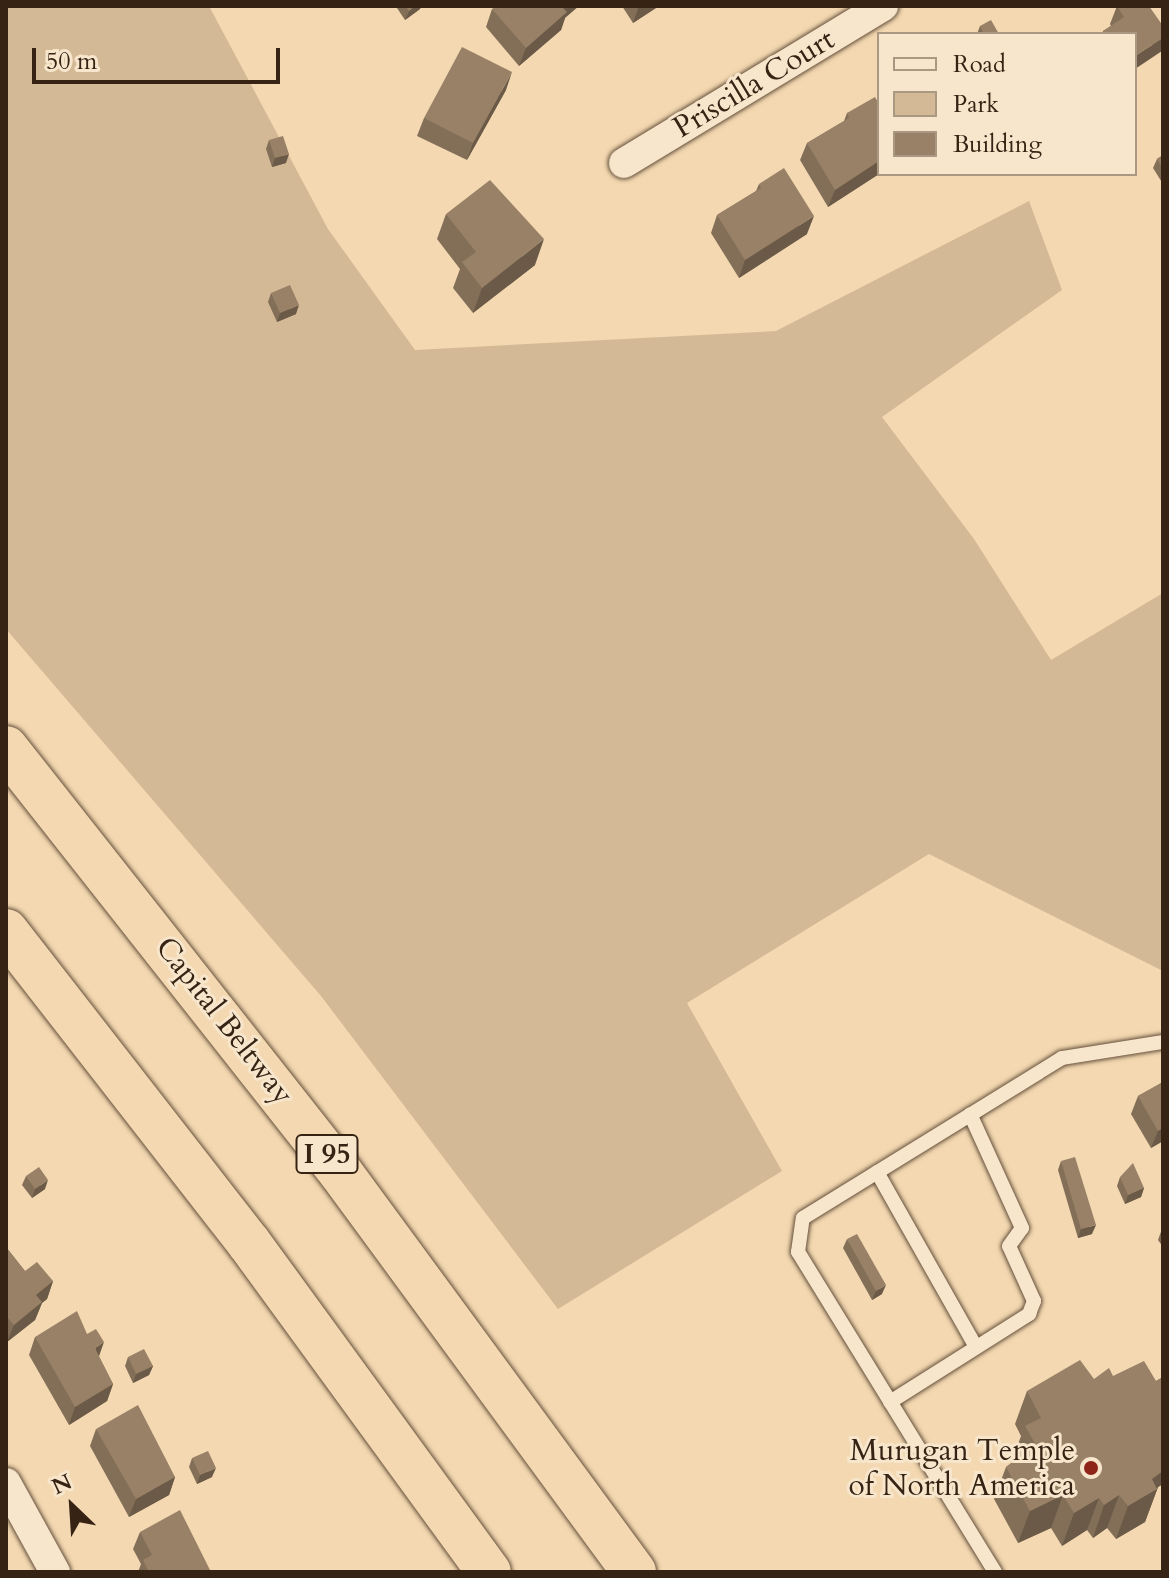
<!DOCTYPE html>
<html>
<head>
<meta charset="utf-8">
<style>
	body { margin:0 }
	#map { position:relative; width:1169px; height:1578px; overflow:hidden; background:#f3d8b1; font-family:Cardo,serif }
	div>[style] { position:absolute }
	.green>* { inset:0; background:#d3b996 }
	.roads { filter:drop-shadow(0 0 2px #65503b) drop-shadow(0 0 2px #65503b) }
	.lane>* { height:14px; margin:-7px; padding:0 7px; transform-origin:7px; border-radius:7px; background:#f7e6cc }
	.street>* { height:30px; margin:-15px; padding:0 15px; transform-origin:15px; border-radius:15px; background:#f7e6cc }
	.highway>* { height:44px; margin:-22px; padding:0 22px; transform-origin:22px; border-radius:22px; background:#f3d8b1 }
	.wall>* { inset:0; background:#836f58 }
	.shaded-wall>* { inset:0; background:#6a5a47 }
	.building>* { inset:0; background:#988166 }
	.dots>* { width:22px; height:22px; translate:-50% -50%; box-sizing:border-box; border:4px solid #f7e6cc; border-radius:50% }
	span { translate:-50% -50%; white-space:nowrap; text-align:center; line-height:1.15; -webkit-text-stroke:6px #f7e6cc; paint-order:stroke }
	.shield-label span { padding:2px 6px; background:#f7e6cc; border:2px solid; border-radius:6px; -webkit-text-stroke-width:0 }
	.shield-label { font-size:28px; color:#362314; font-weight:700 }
	.street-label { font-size:30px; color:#362314 }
	.poi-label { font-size:30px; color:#362314 }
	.right { translate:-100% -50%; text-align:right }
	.frame { position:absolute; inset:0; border:8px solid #362314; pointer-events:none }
	.legend { position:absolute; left:877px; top:32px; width:260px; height:144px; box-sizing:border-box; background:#f7e6cc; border:2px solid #aa9882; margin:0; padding:10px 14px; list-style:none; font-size:24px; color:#362314 }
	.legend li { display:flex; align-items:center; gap:16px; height:40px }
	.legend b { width:40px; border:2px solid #aa9882 }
	.north { position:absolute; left:32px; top:1466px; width:80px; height:80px; -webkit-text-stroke:6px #f7e6cc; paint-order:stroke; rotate:335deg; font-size:22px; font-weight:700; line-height:32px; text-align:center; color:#362314 }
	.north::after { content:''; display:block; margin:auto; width:28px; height:36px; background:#362314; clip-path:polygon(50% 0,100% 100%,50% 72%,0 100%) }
	.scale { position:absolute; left:32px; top:48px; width:248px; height:36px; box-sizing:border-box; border:4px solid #362314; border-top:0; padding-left:10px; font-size:24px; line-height:28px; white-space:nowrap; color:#362314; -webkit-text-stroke:6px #f7e6cc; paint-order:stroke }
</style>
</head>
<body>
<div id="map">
	<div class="green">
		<i style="clip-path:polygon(6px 6px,209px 6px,328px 229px,415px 350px,776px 331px,1029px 201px,1062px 290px,882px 417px,974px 539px,1051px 660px,1163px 593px,1163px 971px,929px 854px,687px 1003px,782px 1171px,558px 1309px,321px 996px,6px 629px)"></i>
	</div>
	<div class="roads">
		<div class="lane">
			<i style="left:877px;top:1172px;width:201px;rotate:60.5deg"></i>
			<i style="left:890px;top:1402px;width:165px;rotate:-32.3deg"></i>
			<i style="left:1029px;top:1314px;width:14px;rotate:-69deg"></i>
			<i style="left:1034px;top:1301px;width:60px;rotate:-114.4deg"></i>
			<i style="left:1009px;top:1246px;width:22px;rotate:-54deg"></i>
			<i style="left:1022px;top:1228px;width:125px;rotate:-114.5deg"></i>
			<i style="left:995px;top:1572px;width:376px;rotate:-121.6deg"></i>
			<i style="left:798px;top:1252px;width:34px;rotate:-82deg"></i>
			<i style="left:803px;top:1218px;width:304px;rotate:-31.7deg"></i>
			<i style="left:1062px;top:1058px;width:102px;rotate:-9deg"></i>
		</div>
		<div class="street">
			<i style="left:624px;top:163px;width:303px;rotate:-31.2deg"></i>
			<i style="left:6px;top:1483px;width:102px;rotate:61.2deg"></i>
		</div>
		<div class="highway">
			<i style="left:6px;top:748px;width:541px;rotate:51.75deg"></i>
			<i style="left:341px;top:1173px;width:495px;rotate:53.7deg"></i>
			<i style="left:6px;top:931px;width:395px;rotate:52.1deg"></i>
			<i style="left:249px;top:1243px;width:407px;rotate:53.9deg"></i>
		</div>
	</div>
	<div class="wall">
		<i style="clip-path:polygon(398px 6px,421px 6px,420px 9px,405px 20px,397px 8px)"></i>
		<i style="clip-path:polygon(622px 6px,659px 6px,633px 23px)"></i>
		<i style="clip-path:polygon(1117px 6px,1163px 26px,1162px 51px,1135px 34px,1102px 34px,1103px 31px,1111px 26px,1110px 24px)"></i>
		<i style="clip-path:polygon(492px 9px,565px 18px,561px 30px,519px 66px,486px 27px)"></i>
		<i style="clip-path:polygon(980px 26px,999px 34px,977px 34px)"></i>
		<i style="clip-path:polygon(506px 90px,467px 160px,417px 136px,424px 118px)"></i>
		<i style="clip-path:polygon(879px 104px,879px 174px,828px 207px,800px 160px,807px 143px,844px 121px,847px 113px)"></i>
		<i style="clip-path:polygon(269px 140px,286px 163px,272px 167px,266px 149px)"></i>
		<i style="clip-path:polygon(1163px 155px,1163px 184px,1153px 168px,1157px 159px)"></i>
		<i style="clip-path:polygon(759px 184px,807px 234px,739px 278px,711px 233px,717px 215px,756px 191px)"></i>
		<i style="clip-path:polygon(446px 214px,535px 265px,473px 313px,453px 288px,460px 269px,437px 239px)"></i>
		<i style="clip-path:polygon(271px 293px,296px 314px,277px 322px,268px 302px)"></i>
		<i style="clip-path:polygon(1163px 1082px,1163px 1141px,1151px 1148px,1131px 1114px,1138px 1096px)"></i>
		<i style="clip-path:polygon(1061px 1161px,1092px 1234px,1078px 1238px,1058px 1170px)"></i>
		<i style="clip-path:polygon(26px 1176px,45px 1189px,32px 1198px,22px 1185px)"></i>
		<i style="clip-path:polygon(1120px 1177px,1144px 1188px,1141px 1197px,1125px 1204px,1117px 1186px)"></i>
		<i style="clip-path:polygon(1163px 1226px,1163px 1247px,1158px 1240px)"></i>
		<i style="clip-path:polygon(847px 1239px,882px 1294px,872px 1300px,843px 1248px)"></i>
		<i style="clip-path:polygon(6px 1247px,25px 1271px,53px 1281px,47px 1299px,42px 1303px,35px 1320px,7px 1342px,6px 1341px)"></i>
		<i style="clip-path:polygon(87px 1334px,113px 1384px,107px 1401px,69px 1425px,29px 1355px,35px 1337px)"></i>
		<i style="clip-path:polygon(128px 1357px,153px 1366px,149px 1375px,133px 1383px,125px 1366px)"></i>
		<i style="clip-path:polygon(1113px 1376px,1156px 1381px,1163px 1377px,1163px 1484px,1158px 1487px,1145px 1522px,1116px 1539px,1107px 1528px,1093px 1538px,1087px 1530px,1062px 1546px,1051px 1528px,1018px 1543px,994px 1499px,1006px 1467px,1014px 1461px,1013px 1458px,1021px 1436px,1015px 1424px,1027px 1391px)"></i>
		<i style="clip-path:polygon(96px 1429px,175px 1477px,169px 1495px,129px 1517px,90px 1446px)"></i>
		<i style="clip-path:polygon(192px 1458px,212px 1477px,197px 1484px,189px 1467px)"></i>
		<i style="clip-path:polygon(140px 1532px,211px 1572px,138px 1572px,141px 1564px,133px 1549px)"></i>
	</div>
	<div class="shaded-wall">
		<i style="clip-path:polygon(415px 6px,421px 6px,420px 9px,405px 20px,409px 11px)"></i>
		<i style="clip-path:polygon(565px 6px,579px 6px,565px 18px,561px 30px,519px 66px,526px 48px)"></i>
		<i style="clip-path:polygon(639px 6px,659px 6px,633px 23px)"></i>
		<i style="clip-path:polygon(1163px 38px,1162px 51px,1135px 69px,1135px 56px)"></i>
		<i style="clip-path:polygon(512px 72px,506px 90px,467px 160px,473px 143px)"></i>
		<i style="clip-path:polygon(289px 154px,286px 163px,272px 167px,275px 158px)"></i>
		<i style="clip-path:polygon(879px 161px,879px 174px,828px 207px,835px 190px)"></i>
		<i style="clip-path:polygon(814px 216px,807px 234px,739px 278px,745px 260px)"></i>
		<i style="clip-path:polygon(544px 239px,535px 265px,473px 313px,482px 288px)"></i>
		<i style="clip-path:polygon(299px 305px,296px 314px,277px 322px,280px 313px)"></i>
		<i style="clip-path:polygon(1163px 1128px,1163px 1141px,1151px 1148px,1158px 1131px)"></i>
		<i style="clip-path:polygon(48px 1180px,45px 1189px,32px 1198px,35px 1189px)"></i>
		<i style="clip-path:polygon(1144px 1188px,1141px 1197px,1125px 1204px,1128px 1195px)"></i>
		<i style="clip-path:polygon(1096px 1225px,1092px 1234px,1078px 1238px,1081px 1229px)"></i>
		<i style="clip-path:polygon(53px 1281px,47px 1299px,42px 1303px,35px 1320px,7px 1342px,14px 1325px,36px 1295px)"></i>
		<i style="clip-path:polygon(886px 1285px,882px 1294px,872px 1300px,876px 1291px)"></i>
		<i style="clip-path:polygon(104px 1342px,98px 1359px,95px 1348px)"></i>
		<i style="clip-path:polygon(153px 1366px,149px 1375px,133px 1383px,136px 1374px)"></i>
		<i style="clip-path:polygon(113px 1384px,107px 1401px,69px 1425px,75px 1407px)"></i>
		<i style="clip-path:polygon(1163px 1458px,1163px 1484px,1158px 1487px,1145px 1522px,1116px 1539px,1128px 1506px)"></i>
		<i style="clip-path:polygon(216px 1468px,212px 1477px,197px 1484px,200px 1475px)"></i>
		<i style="clip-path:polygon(175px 1477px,169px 1495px,129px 1517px,136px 1499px)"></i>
		<i style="clip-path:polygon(1063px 1495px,1051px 1528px,1018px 1543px,1030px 1511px)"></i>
		<i style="clip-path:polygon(1119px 1495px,1107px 1528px,1093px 1538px,1104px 1505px)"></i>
		<i style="clip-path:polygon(1099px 1498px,1087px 1530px,1062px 1546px,1074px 1513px)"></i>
	</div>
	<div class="building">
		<i style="clip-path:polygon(405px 6px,415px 6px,409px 11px)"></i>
		<i style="clip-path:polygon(496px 6px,565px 6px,563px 8px,567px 12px,526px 48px,492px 9px)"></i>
		<i style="clip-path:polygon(1117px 6px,1149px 6px,1163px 26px,1163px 38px,1135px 56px,1135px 34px,1105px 34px,1103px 31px,1124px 17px)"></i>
		<i style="clip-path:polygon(991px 20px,999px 34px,984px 34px,980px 26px)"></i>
		<i style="clip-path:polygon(462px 47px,512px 72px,473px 143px,424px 118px)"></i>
		<i style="clip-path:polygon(875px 97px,879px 104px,879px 161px,835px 190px,807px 143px,849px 118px,847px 113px)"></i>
		<i style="clip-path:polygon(283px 136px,289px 154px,275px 158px,269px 140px)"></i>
		<i style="clip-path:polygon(1163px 155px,1163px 169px,1157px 159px)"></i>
		<i style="clip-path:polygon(784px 168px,814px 216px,745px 260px,717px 215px,761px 188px,759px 184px)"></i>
		<i style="clip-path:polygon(490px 180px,544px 239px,482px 288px,462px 262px,476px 252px,446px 214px)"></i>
		<i style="clip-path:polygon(290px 285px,299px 305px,280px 313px,271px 293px)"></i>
		<i style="clip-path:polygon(1163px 1082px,1163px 1128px,1158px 1131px,1138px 1096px)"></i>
		<i style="clip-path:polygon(1075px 1157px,1096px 1225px,1081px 1229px,1061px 1161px)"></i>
		<i style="clip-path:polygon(1133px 1163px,1144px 1188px,1128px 1195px,1120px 1177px)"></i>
		<i style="clip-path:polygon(39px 1167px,48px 1180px,35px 1189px,26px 1176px)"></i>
		<i style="clip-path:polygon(857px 1234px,886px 1285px,876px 1291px,847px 1239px)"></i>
		<i style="clip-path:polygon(6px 1247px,25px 1271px,37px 1262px,53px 1281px,36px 1295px,42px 1302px,14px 1325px,6px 1316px)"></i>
		<i style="clip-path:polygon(77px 1311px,87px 1334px,96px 1329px,104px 1342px,95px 1348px,113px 1384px,75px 1407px,35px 1337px)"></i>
		<i style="clip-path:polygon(144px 1349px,153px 1366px,136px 1374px,128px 1357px)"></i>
		<i style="clip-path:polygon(1080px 1360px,1094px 1379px,1109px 1368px,1113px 1376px,1144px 1361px,1156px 1381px,1163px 1377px,1163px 1458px,1161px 1459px,1163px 1471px,1152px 1479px,1157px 1489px,1128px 1506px,1119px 1495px,1104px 1505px,1099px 1498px,1074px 1513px,1063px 1495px,1030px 1511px,1006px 1467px,1036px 1445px,1025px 1426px,1041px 1418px,1027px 1391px)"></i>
		<i style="clip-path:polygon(138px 1405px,175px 1477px,136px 1499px,96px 1429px)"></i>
		<i style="clip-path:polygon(208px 1451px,216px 1468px,200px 1475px,192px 1458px)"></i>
		<i style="clip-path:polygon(180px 1510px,211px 1572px,149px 1572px,143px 1560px,152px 1555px,140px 1532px)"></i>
	</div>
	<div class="dots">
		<i style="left:1091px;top:1468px;background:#8f2418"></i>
	</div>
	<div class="shield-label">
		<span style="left:327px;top:1154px">I 95</span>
	</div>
	<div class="street-label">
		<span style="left:754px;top:84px;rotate:-31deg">Priscilla Court</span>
		<span style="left:224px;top:1021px;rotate:52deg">Capital Beltway</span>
	</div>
	<div class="poi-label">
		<span class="right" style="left:1075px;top:1468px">Murugan Temple<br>of North America</span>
	</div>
	<div class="frame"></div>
	<ul class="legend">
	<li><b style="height:10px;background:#f7e6cc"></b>Road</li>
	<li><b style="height:22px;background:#d3b996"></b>Park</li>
	<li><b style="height:22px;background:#988166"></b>Building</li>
	</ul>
	<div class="north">N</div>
	<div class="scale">50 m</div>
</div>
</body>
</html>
